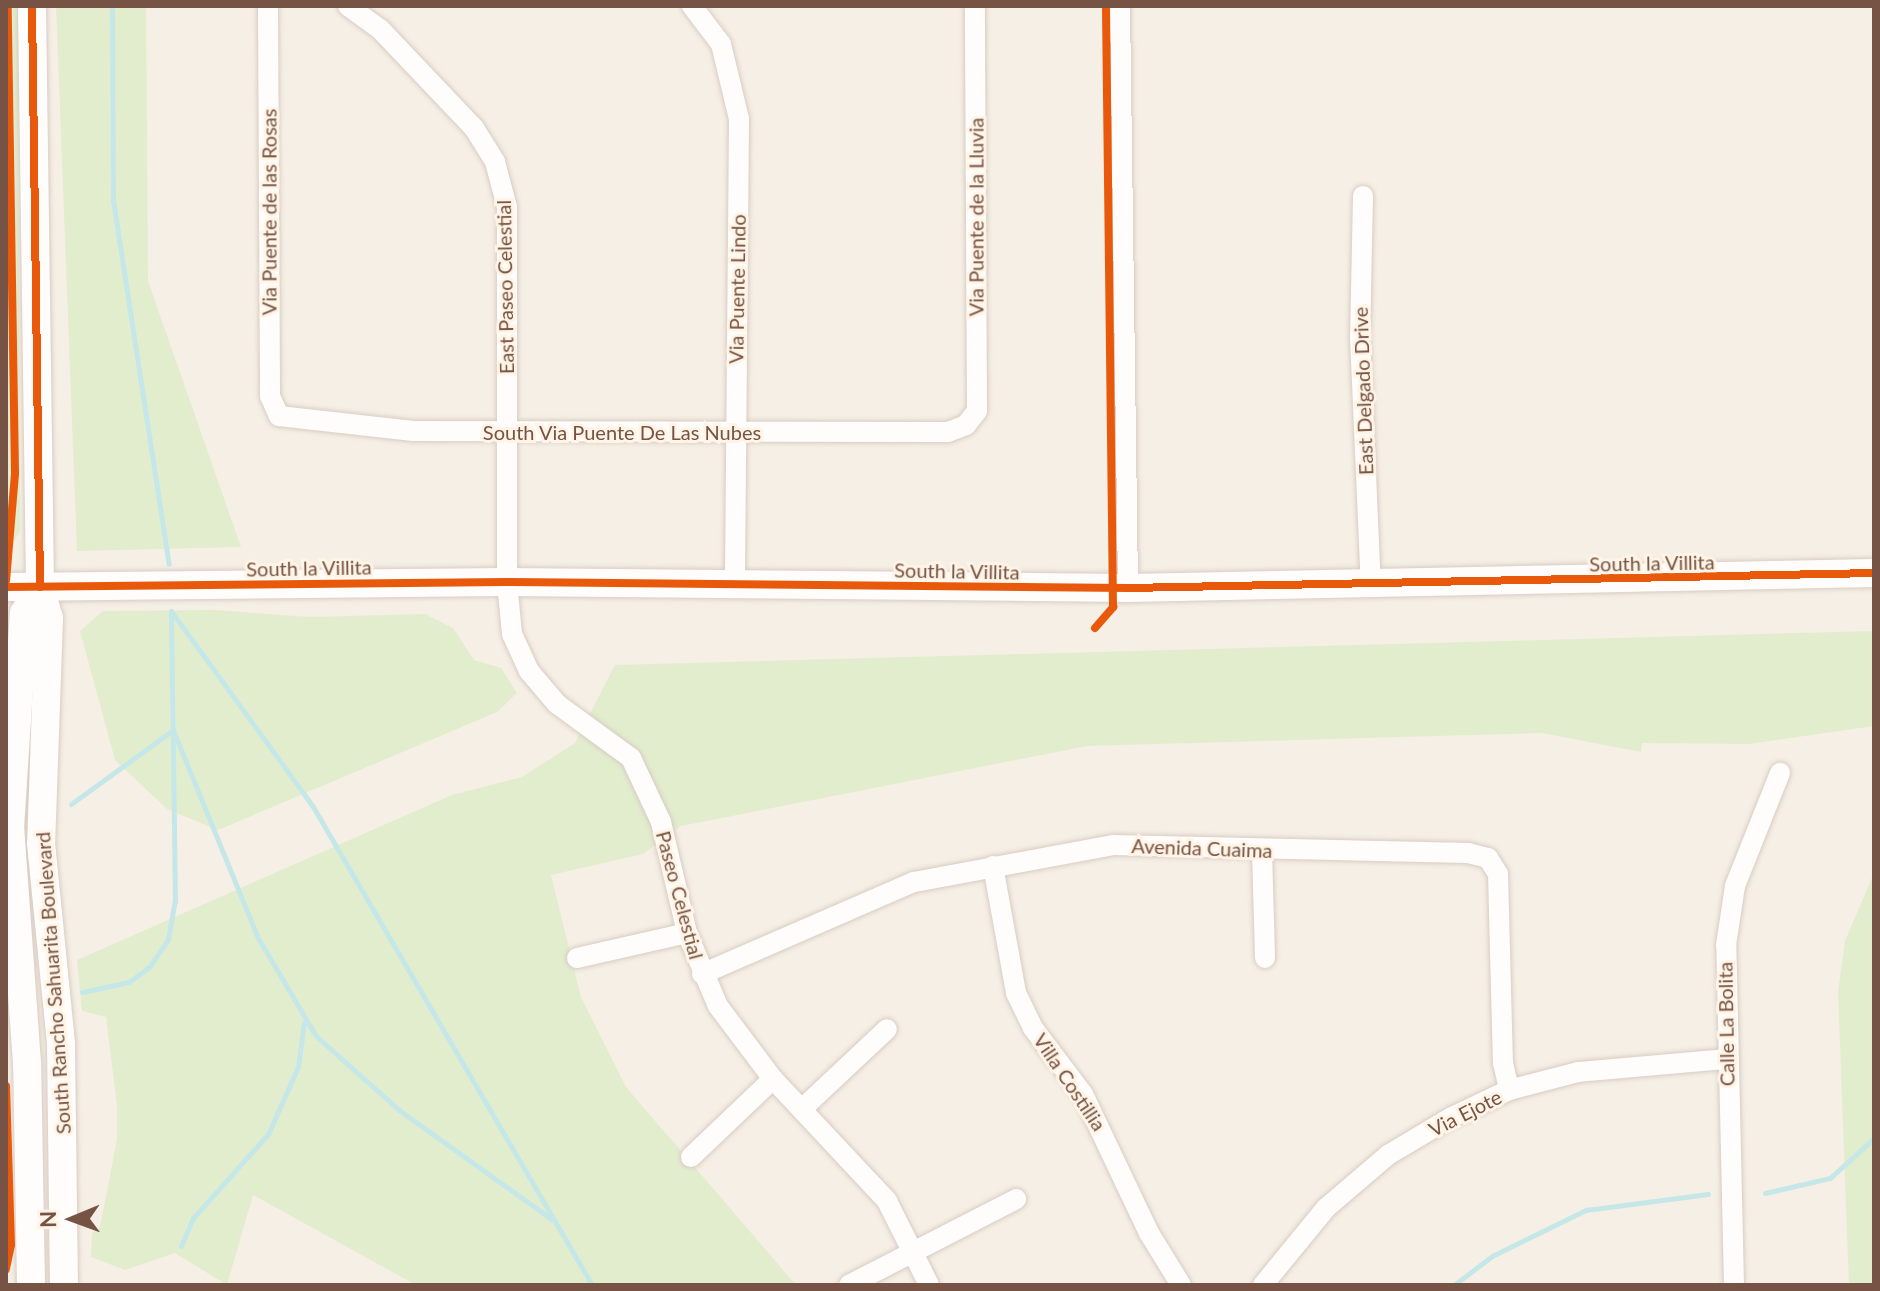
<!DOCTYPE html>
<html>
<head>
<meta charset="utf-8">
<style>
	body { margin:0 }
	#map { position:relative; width:1880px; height:1291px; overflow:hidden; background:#f6efe5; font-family:Lato,sans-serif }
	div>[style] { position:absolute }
	.green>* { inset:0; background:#e2edce }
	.stream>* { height:5px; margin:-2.5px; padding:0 2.5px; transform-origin:2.5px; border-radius:2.5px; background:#c6e7e8 }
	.roads { filter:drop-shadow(0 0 2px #d8ccc3) drop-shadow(0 0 2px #d8ccc3) }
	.street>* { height:20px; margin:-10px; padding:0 10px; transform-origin:10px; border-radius:10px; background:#fefdfb }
	.secondary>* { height:28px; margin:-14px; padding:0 14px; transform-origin:14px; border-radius:14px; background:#fefdfb }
	.cycleway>* { height:8px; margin:-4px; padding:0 4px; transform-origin:4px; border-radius:4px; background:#e8590c }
	span { translate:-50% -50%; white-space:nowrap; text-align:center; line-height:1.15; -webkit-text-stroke:6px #fff4e6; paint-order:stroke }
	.street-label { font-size:20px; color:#765344 }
	.frame { position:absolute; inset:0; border:8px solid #765344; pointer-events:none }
	.north { position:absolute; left:32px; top:1179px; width:80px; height:80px; -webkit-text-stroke:6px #fff4e6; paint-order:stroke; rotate:269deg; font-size:22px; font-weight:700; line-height:32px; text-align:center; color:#765344 }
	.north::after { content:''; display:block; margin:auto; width:28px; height:36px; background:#765344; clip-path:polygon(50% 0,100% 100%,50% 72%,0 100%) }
</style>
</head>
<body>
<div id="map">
	<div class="green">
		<i style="clip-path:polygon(6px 6px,18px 6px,20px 530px,6px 558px)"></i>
		<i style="clip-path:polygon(56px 6px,146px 6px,148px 281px,241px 547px,77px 551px)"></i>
		<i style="clip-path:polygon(214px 610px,310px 617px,425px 614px,453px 628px,474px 660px,501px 668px,517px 693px,497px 712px,218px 830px,167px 809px,115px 760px,80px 631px,103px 611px)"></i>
		<i style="clip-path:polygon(1874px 631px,1874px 726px,1748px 744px,1642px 743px,1641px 752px,1542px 733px,1087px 746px,681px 826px,643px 854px,551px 875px,581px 997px,626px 1087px,796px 1285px,416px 1285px,253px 1195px,227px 1285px,175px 1253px,125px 1270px,91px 1257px,92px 1233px,100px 1227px,117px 1139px,117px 1105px,106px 1017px,82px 1011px,77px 960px,452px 795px,522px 777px,575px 743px,615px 665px)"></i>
		<i style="clip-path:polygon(1874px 873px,1874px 1285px,1849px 1285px,1838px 992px,1845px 941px)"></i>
	</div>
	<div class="stream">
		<i style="left:112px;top:6px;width:194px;rotate:89.7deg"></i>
		<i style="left:113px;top:200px;width:368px;rotate:81.3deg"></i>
		<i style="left:171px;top:611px;width:240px;rotate:54deg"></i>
		<i style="left:312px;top:805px;width:556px;rotate:59.74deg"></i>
		<i style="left:71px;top:804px;width:126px;rotate:-36deg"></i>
		<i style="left:173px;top:730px;width:225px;rotate:67.8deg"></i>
		<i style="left:258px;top:938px;width:114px;rotate:59.4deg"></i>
		<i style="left:316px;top:1036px;width:111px;rotate:41.7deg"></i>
		<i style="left:399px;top:1110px;width:187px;rotate:35.6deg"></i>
		<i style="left:82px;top:992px;width:48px;rotate:-12deg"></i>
		<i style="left:129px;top:982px;width:26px;rotate:-37deg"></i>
		<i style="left:150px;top:966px;width:32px;rotate:-56deg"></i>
		<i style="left:168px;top:939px;width:39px;rotate:-80deg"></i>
		<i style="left:175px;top:901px;width:289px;rotate:-90.8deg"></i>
		<i style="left:1765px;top:1193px;width:67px;rotate:-13deg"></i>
		<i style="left:1830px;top:1178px;width:59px;rotate:-42.3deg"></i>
		<i style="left:181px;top:1246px;width:30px;rotate:-67deg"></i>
		<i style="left:193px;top:1218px;width:113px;rotate:-48.2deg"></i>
		<i style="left:268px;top:1134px;width:73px;rotate:-65.9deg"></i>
		<i style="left:298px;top:1067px;width:45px;rotate:-82.4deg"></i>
		<i style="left:1454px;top:1285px;width:48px;rotate:-37.3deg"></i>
		<i style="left:1492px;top:1256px;width:105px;rotate:-26.1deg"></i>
		<i style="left:1586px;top:1210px;width:123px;rotate:-7.5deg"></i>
	</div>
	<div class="roads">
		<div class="street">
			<i style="left:268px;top:6px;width:390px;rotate:89.7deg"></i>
			<i style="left:270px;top:396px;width:22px;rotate:66deg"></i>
			<i style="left:279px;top:416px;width:135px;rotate:6.4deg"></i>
			<i style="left:413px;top:431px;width:535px;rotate:0.11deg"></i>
			<i style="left:948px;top:432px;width:19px;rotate:-21deg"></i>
			<i style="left:966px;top:425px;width:18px;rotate:-52deg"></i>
			<i style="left:977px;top:411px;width:405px;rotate:-90.3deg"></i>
			<i style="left:348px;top:6px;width:39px;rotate:36deg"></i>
			<i style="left:380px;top:29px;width:137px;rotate:46.5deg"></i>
			<i style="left:474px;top:128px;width:40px;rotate:58deg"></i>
			<i style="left:495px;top:162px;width:47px;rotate:75.1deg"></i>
			<i style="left:507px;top:207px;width:375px;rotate:90deg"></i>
			<i style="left:507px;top:582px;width:52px;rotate:84.5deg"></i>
			<i style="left:512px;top:634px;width:41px;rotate:65.3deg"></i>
			<i style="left:529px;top:671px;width:43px;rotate:49.7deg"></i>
			<i style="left:557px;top:704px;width:92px;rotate:36.1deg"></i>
			<i style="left:631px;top:758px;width:71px;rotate:64.9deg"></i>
			<i style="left:661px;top:822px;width:114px;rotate:76.8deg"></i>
			<i style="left:687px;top:933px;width:79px;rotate:67deg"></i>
			<i style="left:718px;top:1006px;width:91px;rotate:53deg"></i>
			<i style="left:773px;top:1079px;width:167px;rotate:46.9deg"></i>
			<i style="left:887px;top:1201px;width:94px;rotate:63.4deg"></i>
			<i style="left:692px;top:6px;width:48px;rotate:52.7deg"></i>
			<i style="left:721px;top:44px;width:77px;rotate:76.5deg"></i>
			<i style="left:739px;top:119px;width:465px;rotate:90.5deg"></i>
			<i style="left:1120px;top:6px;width:582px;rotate:89.21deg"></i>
			<i style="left:1363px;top:196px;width:141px;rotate:91.2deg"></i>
			<i style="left:1360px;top:337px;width:248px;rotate:87.5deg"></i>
			<i style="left:1262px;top:850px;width:108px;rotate:88.4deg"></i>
			<i style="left:993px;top:866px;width:129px;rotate:79.7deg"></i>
			<i style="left:1016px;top:993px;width:39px;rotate:64deg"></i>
			<i style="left:1033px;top:1028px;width:83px;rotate:52.9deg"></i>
			<i style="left:1083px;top:1094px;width:154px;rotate:64.6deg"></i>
			<i style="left:1149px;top:1233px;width:61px;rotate:58.4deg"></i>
			<i style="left:577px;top:958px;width:113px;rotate:-12.8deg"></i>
			<i style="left:702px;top:974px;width:231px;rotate:-23.5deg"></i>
			<i style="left:914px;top:882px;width:203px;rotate:-10.5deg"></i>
			<i style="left:1114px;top:845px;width:354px;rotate:1.3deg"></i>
			<i style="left:1468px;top:853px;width:21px;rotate:14deg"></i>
			<i style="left:1488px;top:858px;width:19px;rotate:58deg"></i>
			<i style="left:1498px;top:874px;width:189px;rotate:88.5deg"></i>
			<i style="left:1503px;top:1063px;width:28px;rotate:77deg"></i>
			<i style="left:803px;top:1108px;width:115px;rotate:-43.2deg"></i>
			<i style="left:691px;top:1157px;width:113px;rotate:-43.6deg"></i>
			<i style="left:849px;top:1285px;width:188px;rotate:-27.2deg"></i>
			<i style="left:1263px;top:1285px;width:99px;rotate:-50.7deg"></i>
			<i style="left:1326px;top:1208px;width:82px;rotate:-40.5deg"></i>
			<i style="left:1388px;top:1155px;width:72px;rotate:-30.8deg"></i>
			<i style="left:1450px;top:1118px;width:65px;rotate:-25.4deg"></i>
			<i style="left:1509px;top:1090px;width:71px;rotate:-14.6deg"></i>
			<i style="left:1578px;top:1072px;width:149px;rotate:-5deg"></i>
			<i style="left:1734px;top:1285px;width:340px;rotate:-91.3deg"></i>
			<i style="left:1726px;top:945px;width:60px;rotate:-81.3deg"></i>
			<i style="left:1735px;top:886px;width:122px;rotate:-68.3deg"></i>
		</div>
		<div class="secondary">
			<i style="left:32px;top:6px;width:581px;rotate:89.21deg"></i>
			<i style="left:40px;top:587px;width:32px;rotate:74deg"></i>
			<i style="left:49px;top:618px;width:225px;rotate:92deg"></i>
			<i style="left:41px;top:843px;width:202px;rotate:84.3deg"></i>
			<i style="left:61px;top:1044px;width:241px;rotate:89.3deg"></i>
			<i style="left:6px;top:587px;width:501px;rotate:-0.57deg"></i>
			<i style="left:507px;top:582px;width:621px;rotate:0.55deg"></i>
			<i style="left:1128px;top:588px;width:746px;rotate:-1.15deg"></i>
			<i style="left:31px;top:1285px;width:222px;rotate:-91deg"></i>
			<i style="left:27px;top:1063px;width:236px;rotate:-94.1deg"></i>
			<i style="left:10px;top:828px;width:215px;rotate:-86.3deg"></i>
			<i style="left:24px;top:613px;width:31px;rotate:-58deg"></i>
		</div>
	</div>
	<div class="cycleway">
		<i style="left:32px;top:6px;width:581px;rotate:89.21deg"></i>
		<i style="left:6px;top:581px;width:108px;rotate:-85.2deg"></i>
		<i style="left:15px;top:473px;width:467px;rotate:-90.9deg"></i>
		<i style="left:6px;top:587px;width:501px;rotate:-0.57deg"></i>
		<i style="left:507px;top:582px;width:621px;rotate:0.55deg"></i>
		<i style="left:1128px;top:588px;width:746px;rotate:-1.15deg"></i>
		<i style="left:1095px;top:628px;width:28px;rotate:-49deg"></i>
		<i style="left:1113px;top:607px;width:601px;rotate:-90.67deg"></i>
		<i style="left:6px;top:1086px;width:159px;rotate:88.2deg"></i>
		<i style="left:11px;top:1245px;width:25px;rotate:102deg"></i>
	</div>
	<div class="street-label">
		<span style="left:269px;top:212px;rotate:-90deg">Via Puente de las Rosas</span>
		<span style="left:976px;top:217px;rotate:-90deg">Via Puente de la Lluvia</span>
		<span style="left:505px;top:287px;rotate:-91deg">East Paseo Celestial</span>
		<span style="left:737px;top:289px;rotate:-89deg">Via Puente Lindo</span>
		<span style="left:1363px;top:391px;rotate:-92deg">East Delgado Drive</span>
		<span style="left:622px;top:432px">South Via Puente De Las Nubes</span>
		<span style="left:1652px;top:563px;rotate:-1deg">South la Villita</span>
		<span style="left:309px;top:568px;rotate:-1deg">South la Villita</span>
		<span style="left:957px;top:571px;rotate:1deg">South la Villita</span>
		<span style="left:1202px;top:848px;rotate:2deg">Avenida Cuaima</span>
		<span style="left:680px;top:895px;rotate:75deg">Paseo Celestial</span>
		<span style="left:53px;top:983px;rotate:-94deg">South Rancho Sahuarita Boulevard</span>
		<span style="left:1726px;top:1024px;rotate:-91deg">Calle La Bolita</span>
		<span style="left:1070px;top:1082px;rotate:56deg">Villa Costillia</span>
		<span style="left:1465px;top:1113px;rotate:-27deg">Via Ejote</span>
	</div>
	<div class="frame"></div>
	<div class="north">N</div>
</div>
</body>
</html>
